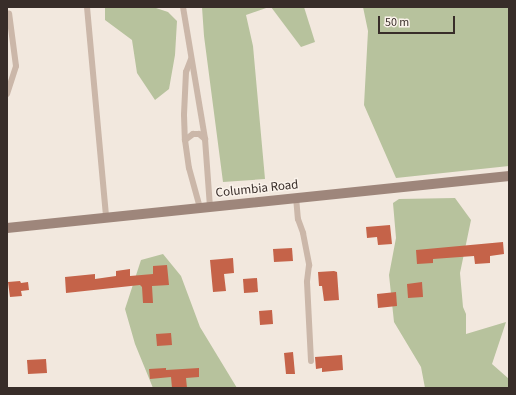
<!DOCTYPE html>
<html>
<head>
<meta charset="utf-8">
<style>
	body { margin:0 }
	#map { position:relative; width:516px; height:395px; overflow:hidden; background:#f2e8de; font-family:"Source Sans 3",sans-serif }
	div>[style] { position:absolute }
	.green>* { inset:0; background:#b7c29d }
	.building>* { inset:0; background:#c56349 }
	.service>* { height:6px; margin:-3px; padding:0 3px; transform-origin:3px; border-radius:3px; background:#cbb7a9 }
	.secondary>* { height:10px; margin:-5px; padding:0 5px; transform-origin:5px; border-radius:5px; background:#9e867b }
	span { translate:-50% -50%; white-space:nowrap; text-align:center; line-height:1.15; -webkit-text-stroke:3px #faf2ea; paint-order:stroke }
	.street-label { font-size:13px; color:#382d29 }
	.frame { position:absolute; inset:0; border:8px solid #382d29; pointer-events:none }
	.scale { position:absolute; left:378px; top:16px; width:77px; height:18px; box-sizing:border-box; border:2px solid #382d29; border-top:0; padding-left:5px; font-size:12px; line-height:14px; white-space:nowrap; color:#382d29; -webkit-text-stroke:3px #faf2ea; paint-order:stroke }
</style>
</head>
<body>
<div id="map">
	<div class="green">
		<i style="clip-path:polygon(105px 7px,153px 7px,168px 12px,177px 21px,175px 55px,169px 89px,155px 100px,137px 73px,132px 40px,105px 20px)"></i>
		<i style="clip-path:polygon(202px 7px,269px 7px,246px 15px,253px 46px,265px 179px,223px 182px,204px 36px)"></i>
		<i style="clip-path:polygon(271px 7px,304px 7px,315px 42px,301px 47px)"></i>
		<i style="clip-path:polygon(363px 7px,509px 7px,509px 166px,396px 178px,364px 105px,368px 31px)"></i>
		<i style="clip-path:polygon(455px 198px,471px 220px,460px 273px,463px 307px,466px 314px,466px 334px,506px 322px,492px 364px,509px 379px,509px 388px,425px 388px,421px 367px,394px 322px,389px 275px,396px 238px,393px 203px,399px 199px)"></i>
		<i style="clip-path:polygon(163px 254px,181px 276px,200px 327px,237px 388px,153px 388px,135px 344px,125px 309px,141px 260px)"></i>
	</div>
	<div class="building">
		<i style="clip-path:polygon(390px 225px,392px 244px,378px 245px,377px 237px,367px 238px,366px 227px)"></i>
		<i style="clip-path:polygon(503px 242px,504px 254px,490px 256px,490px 263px,475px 264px,474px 256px,433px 259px,433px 263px,417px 264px,416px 250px)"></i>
		<i style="clip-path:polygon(292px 248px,293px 261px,274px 262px,273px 249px)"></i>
		<i style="clip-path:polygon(233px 258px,234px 273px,224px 274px,226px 291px,213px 292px,210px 260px)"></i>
		<i style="clip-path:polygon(167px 265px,169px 285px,152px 286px,153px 303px,143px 303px,142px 287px,140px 285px,66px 293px,65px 277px,95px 274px,95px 279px,116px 276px,116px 271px,130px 269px,130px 276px,153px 274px,153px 266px)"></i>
		<i style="clip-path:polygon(334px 271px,337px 272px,339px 300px,324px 301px,322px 286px,319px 286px,318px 272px)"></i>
		<i style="clip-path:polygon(257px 278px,258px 292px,244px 293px,243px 279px)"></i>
		<i style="clip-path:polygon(20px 281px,21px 283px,28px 282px,29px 290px,21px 291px,22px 296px,10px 297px,8px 282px)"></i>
		<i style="clip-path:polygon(422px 282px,423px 297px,408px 298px,407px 284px)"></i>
		<i style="clip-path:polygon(396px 292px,397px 306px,378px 308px,377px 294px)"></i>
		<i style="clip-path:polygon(272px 310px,273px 324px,260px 325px,259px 311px)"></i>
		<i style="clip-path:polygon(171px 333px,172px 345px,157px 346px,156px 334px)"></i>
		<i style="clip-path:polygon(293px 352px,295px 374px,286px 374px,284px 353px)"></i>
		<i style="clip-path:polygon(342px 355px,343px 370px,322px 372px,322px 368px,316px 369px,315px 357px)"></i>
		<i style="clip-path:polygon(46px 359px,47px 373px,28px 374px,27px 360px)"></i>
		<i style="clip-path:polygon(166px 368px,166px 370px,199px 368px,199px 377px,186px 378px,187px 388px,172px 388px,171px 377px,150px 379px,149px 369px)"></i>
	</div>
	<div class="service">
		<i style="left:87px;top:7px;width:211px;rotate:84.8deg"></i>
		<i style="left:183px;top:7px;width:134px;rotate:80.5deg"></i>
		<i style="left:205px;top:139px;width:68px;rotate:85.8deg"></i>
		<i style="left:191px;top:59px;width:14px;rotate:111deg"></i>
		<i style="left:186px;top:72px;width:43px;rotate:92.7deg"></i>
		<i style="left:184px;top:115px;width:25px;rotate:88deg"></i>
		<i style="left:185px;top:140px;width:28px;rotate:82deg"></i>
		<i style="left:189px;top:168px;width:41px;rotate:74.6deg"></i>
		<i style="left:7px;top:94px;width:29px;rotate:-72deg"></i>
		<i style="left:16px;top:66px;width:53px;rotate:-97.5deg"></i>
		<i style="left:185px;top:140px;width:10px;rotate:-37deg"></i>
		<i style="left:193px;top:134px;width:6px"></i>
		<i style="left:199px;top:134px;width:8px;rotate:40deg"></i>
		<i style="left:296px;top:197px;width:22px;rotate:85deg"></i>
		<i style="left:298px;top:219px;width:15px;rotate:70deg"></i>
		<i style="left:303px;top:233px;width:33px;rotate:79deg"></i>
		<i style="left:309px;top:265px;width:17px;rotate:97deg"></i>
		<i style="left:307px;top:282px;width:79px;rotate:87.1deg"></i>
	</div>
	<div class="secondary">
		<i style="left:7px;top:228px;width:505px;rotate:-5.91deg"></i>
	</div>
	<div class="street-label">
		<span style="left:257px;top:189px;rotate:-6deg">Columbia Road</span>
	</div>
	<div class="frame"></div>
	<div class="scale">50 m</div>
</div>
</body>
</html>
